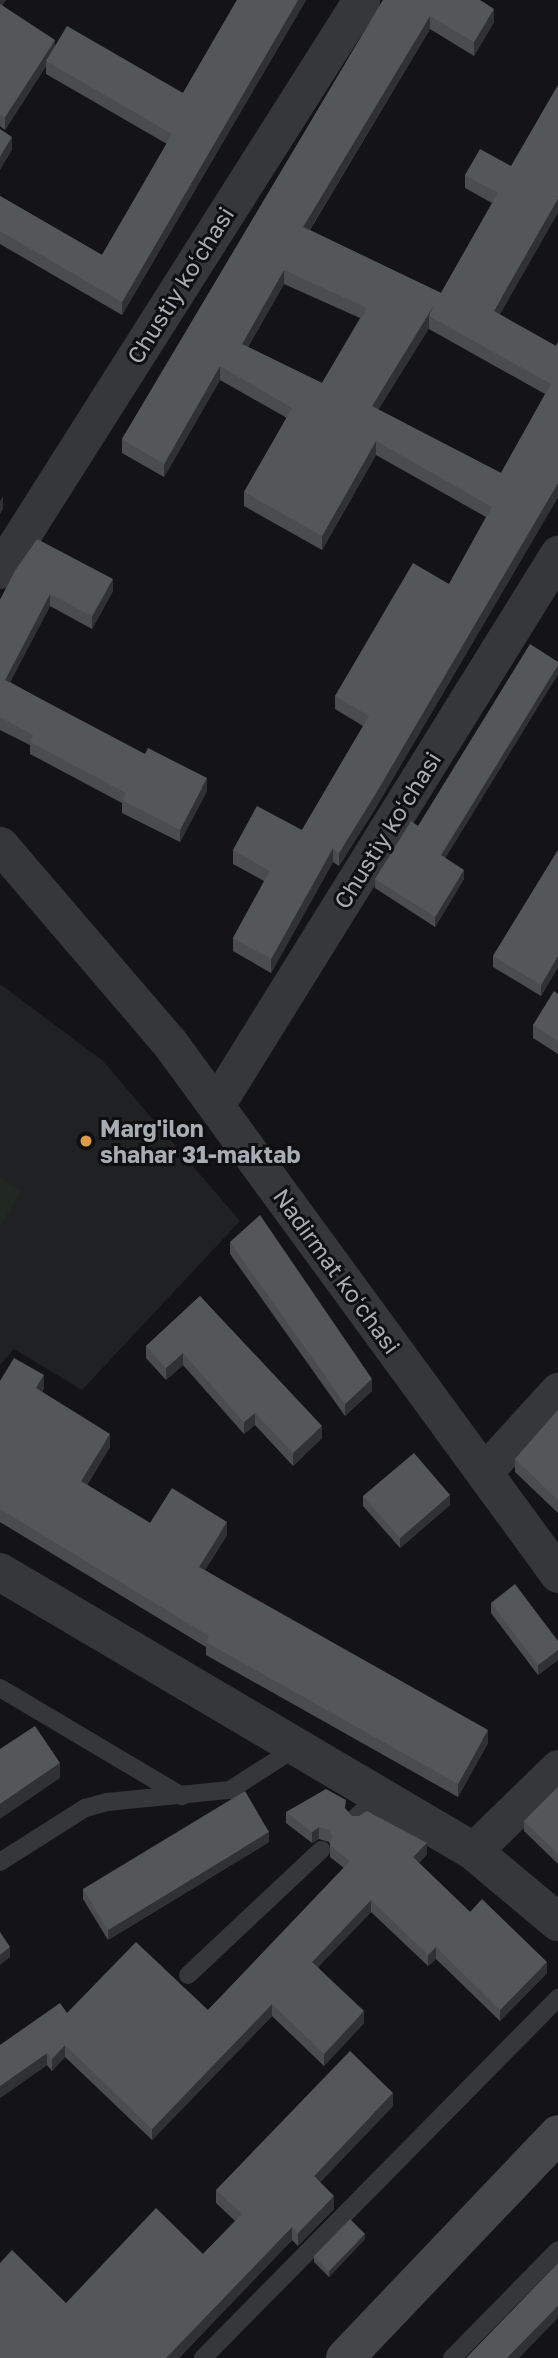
<!DOCTYPE html>
<html>
<head>
<meta charset="utf-8">
<style>
	body { margin:0 }
	#map { position:relative; width:558px; height:2358px; overflow:hidden; background:#141416; font-family:"Golos Text",sans-serif }
	div>[style] { position:absolute }
	.built>* { inset:0; background:#202123 }
	.green>* { inset:0; background:#212821 }
	.service>* { height:18px; margin:-9px; padding:0 9px; transform-origin:9px; border-radius:9px; background:#36373a }
	.minor>* { height:37px; margin:-18.5px; padding:0 18.5px; transform-origin:18.5px; border-radius:18.5px; background:#36373a }
	.tertiary>* { height:38px; margin:-19px; padding:0 19px; transform-origin:19px; border-radius:19px; background:#36373a }
	.secondary>* { height:38px; margin:-19px; padding:0 19px; transform-origin:19px; border-radius:19px; background:#44464a }
	.wall>* { inset:0; background:#4a4c50 }
	.shaded-wall>* { inset:0; background:#303134 }
	.building>* { inset:0; background:#54575a }
	.dots>* { width:19px; height:19px; translate:-50% -50%; box-sizing:border-box; border:4px solid #0f0f11; border-radius:50% }
	span { translate:-50% -50%; white-space:nowrap; text-align:center; line-height:1.15; -webkit-text-stroke:6px #0f0f11; paint-order:stroke }
	.street-label { font-size:23px; color:#a8adb4 }
	.poi-label { font-size:23px; color:#a8adb4; font-weight:700 }
	.left { translate:0 -50%; text-align:left }
</style>
</head>
<body>
<div id="map">
	<div class="built">
		<i style="clip-path:polygon(0 984px,103px 1061px,240px 1221px,82px 1390px,14px 1349px,0 1365px)"></i>
	</div>
	<div class="green">
		<i style="clip-path:polygon(0 1178px,21px 1191px,0 1226px)"></i>
	</div>
	<div class="service">
		<i style="left:0;top:1688px;width:212px;rotate:30.7deg"></i>
		<i style="left:356px;top:1817px;width:31px;rotate:-42deg"></i>
		<i style="left:0;top:1862px;width:101px;rotate:-32.4deg"></i>
		<i style="left:85px;top:1808px;width:23px;rotate:-15deg"></i>
		<i style="left:107px;top:1802px;width:124px;rotate:-5.6deg"></i>
		<i style="left:230px;top:1790px;width:80px;rotate:-32.7deg"></i>
		<i style="left:188px;top:1975px;width:183px;rotate:-43.2deg"></i>
		<i style="left:203px;top:2358px;width:506px;rotate:-45.4deg"></i>
		<i style="left:452px;top:2358px;width:151px;rotate:-45.5deg"></i>
	</div>
	<div class="minor">
		<i style="left:0;top:570px;width:675px;rotate:-57.65deg"></i>
		<i style="left:0;top:845px;width:260px;rotate:49.4deg"></i>
		<i style="left:169px;top:1042px;width:659px;rotate:53.83deg"></i>
		<i style="left:216px;top:1105px;width:649px;rotate:-58.17deg"></i>
		<i style="left:484px;top:1472px;width:110px;rotate:-47.6deg"></i>
		<i style="left:473px;top:1851px;width:119px;rotate:-44.3deg"></i>
	</div>
	<div class="tertiary">
		<i style="left:0;top:1572px;width:549px;rotate:30.53deg"></i>
		<i style="left:473px;top:1851px;width:111px;rotate:39.9deg"></i>
	</div>
	<div class="secondary">
		<i style="left:345px;top:2358px;width:309px;rotate:-46.4deg"></i>
	</div>
	<div class="wall">
		<i style="clip-path:polygon(0 0,6px 0,2px 5px,55px 46px,183px 93px,237px 0,306px 0,122px 315px,0 244px,0 196px,102px 255px,167px 144px,46px 74px,46px 66px,5px 130px,0 126px)"></i>
		<i style="clip-path:polygon(evenodd,383px 0,494px 22px,474px 56px,430px 29px,310px 230px,441px 293px,492px 203px,465px 188px,465px 175px,511px 166px,500px 315px,556px 346px,558px 342px,558px 497px,375px 809px,339px 866px,333px 862px,271px 973px,233px 951px,233px 938px,264px 881px,233px 864px,233px 850px,302px 830px,363px 726px,335px 709px,335px 696px,449px 584px,486px 517px,376px 455px,322px 550px,244px 506px,244px 492px,287px 418px,220px 380px,164px 477px,122px 453px,122px 439px,383px 0,284px 284px,360px 318px,322px 383px,248px 347px,284px 284px,383px 0,429px 328px,429px 329px,545px 394px,501px 473px,378px 410px,429px 328px)"></i>
		<i style="clip-path:polygon(15px 571px,113px 591px,92px 629px,50px 606px,10px 682px,207px 791px,180px 842px,122px 813px,122px 803px,30px 754px,30px 745px,0 730px,0 600px)"></i>
		<i style="clip-path:polygon(558px 662px,558px 674px,445px 858px,464px 879px,435px 927px,375px 888px,375px 879px,418px 826px)"></i>
		<i style="clip-path:polygon(558px 850px,558px 967px,541px 996px,493px 967px,493px 956px)"></i>
		<i style="clip-path:polygon(558px 994px,558px 1054px,533px 1038px,533px 1025px)"></i>
		<i style="clip-path:polygon(230px 1242px,372px 1391px,345px 1416px,230px 1254px)"></i>
		<i style="clip-path:polygon(200px 1296px,322px 1438px,293px 1466px,255px 1425px,244px 1434px,183px 1365px,166px 1380px,146px 1358px,146px 1346px)"></i>
		<i style="clip-path:polygon(0 1381px,44px 1388px,42px 1392px,110px 1447px,87px 1485px,150px 1523px,227px 1535px,205px 1570px,488px 1743px,458px 1797px,206px 1655px,206px 1647px,0 1522px)"></i>
		<i style="clip-path:polygon(558px 1410px,558px 1513px,515px 1472px,515px 1459px)"></i>
		<i style="clip-path:polygon(363px 1496px,450px 1505px,400px 1548px,363px 1506px)"></i>
		<i style="clip-path:polygon(491px 1603px,558px 1641px,558px 1660px,538px 1675px,491px 1613px)"></i>
		<i style="clip-path:polygon(558px 1787px,558px 1864px,524px 1831px,524px 1821px)"></i>
		<i style="clip-path:polygon(346px 1810px,352px 1816px,427px 1854px,419px 1863px,470px 1912px,547px 1973px,500px 2021px,436px 1959px,428px 1966px,371px 1912px,318px 1967px,364px 2023px,324px 2066px,272px 2016px,152px 2140px,65px 2057px,52px 2071px,47px 2065px,0 2098px,0 2045px,67px 2013px,208px 2010px,344px 1868px,330px 1857px,330px 1844px,329px 1842px,319px 1839px,312px 1843px,286px 1823px,286px 1812px)"></i>
		<i style="clip-path:polygon(269px 1842px,108px 1940px,83px 1899px,83px 1889px)"></i>
		<i style="clip-path:polygon(393px 2106px,320px 2182px,334px 2209px,298px 2246px,292px 2240px,179px 2358px,0 2358px,66px 2303px,203px 2254px,235px 2221px,216px 2203px,216px 2190px)"></i>
		<i style="clip-path:polygon(365px 2239px,329px 2277px,314px 2262px,314px 2256px)"></i>
	</div>
	<div class="shaded-wall">
		<i style="clip-path:polygon(0 0,6px 0,0 8px)"></i>
		<i style="clip-path:polygon(298px 0,306px 0,122px 315px,122px 302px)"></i>
		<i style="clip-path:polygon(494px 9px,494px 22px,474px 56px,474px 42px)"></i>
		<i style="clip-path:polygon(430px 16px,430px 29px,303px 241px,303px 227px)"></i>
		<i style="clip-path:polygon(55px 40px,55px 52px,46px 61px,46px 66px,5px 130px,5px 117px)"></i>
		<i style="clip-path:polygon(12px 137px,12px 150px,0 170px,0 157px)"></i>
		<i style="clip-path:polygon(558px 199px,558px 213px,494px 325px,494px 311px)"></i>
		<i style="clip-path:polygon(284px 270px,284px 284px,242px 357px,242px 344px)"></i>
		<i style="clip-path:polygon(434px 305px,429px 316px,429px 328px,372px 420px,372px 406px)"></i>
		<i style="clip-path:polygon(220px 366px,220px 380px,164px 477px,164px 464px)"></i>
		<i style="clip-path:polygon(376px 441px,376px 455px,322px 550px,322px 536px)"></i>
		<i style="clip-path:polygon(558px 483px,558px 497px,553px 506px,375px 809px,339px 866px,339px 853px)"></i>
		<i style="clip-path:polygon(3px 496px,3px 509px,0 514px,0 501px)"></i>
		<i style="clip-path:polygon(113px 579px,113px 591px,92px 629px,92px 616px)"></i>
		<i style="clip-path:polygon(50px 594px,50px 606px,5px 692px,5px 680px)"></i>
		<i style="clip-path:polygon(558px 665px,558px 674px,441px 865px,441px 855px)"></i>
		<i style="clip-path:polygon(207px 778px,207px 791px,180px 842px,180px 830px)"></i>
		<i style="clip-path:polygon(333px 848px,333px 862px,271px 973px,271px 959px)"></i>
		<i style="clip-path:polygon(464px 870px,464px 879px,435px 927px,435px 917px)"></i>
		<i style="clip-path:polygon(558px 956px,558px 967px,541px 996px,541px 985px)"></i>
		<i style="clip-path:polygon(183px 1353px,183px 1365px,166px 1380px,166px 1368px)"></i>
		<i style="clip-path:polygon(44px 1375px,44px 1388px,36px 1401px,36px 1388px)"></i>
		<i style="clip-path:polygon(372px 1379px,372px 1391px,345px 1416px,345px 1404px)"></i>
		<i style="clip-path:polygon(255px 1413px,255px 1425px,244px 1434px,244px 1422px)"></i>
		<i style="clip-path:polygon(322px 1426px,322px 1438px,293px 1466px,293px 1453px)"></i>
		<i style="clip-path:polygon(110px 1434px,110px 1447px,81px 1494px,81px 1481px)"></i>
		<i style="clip-path:polygon(450px 1495px,450px 1505px,400px 1548px,400px 1538px)"></i>
		<i style="clip-path:polygon(227px 1522px,227px 1535px,199px 1580px,199px 1567px)"></i>
		<i style="clip-path:polygon(558px 1650px,558px 1660px,538px 1675px,538px 1665px)"></i>
		<i style="clip-path:polygon(488px 1730px,488px 1743px,458px 1797px,458px 1784px)"></i>
		<i style="clip-path:polygon(60px 1763px,60px 1778px,0 1819px,0 1804px)"></i>
		<i style="clip-path:polygon(319px 1827px,319px 1839px,312px 1843px,312px 1832px)"></i>
		<i style="clip-path:polygon(269px 1832px,269px 1842px,108px 1940px,108px 1930px)"></i>
		<i style="clip-path:polygon(427px 1843px,427px 1854px,413px 1869px,413px 1857px)"></i>
		<i style="clip-path:polygon(371px 1900px,371px 1912px,312px 1973px,312px 1962px)"></i>
		<i style="clip-path:polygon(10px 1947px,10px 1957px,0 1965px,0 1955px)"></i>
		<i style="clip-path:polygon(436px 1947px,436px 1959px,428px 1966px,428px 1955px)"></i>
		<i style="clip-path:polygon(547px 1962px,547px 1973px,500px 2021px,500px 2010px)"></i>
		<i style="clip-path:polygon(272px 2004px,272px 2016px,152px 2140px,152px 2129px)"></i>
		<i style="clip-path:polygon(364px 2011px,364px 2023px,324px 2066px,324px 2054px)"></i>
		<i style="clip-path:polygon(65px 2045px,65px 2057px,52px 2071px,52px 2059px)"></i>
		<i style="clip-path:polygon(47px 2053px,47px 2065px,0 2098px,0 2086px)"></i>
		<i style="clip-path:polygon(393px 2093px,393px 2106px,314px 2189px,314px 2176px)"></i>
		<i style="clip-path:polygon(334px 2196px,334px 2209px,298px 2246px,298px 2233px)"></i>
		<i style="clip-path:polygon(292px 2227px,292px 2240px,179px 2358px,166px 2358px)"></i>
		<i style="clip-path:polygon(365px 2234px,365px 2239px,329px 2277px,329px 2271px)"></i>
		<i style="clip-path:polygon(558px 2306px,558px 2318px,519px 2358px,507px 2358px)"></i>
	</div>
	<div class="building">
		<i style="clip-path:polygon(237px 0,298px 0,122px 302px,0 231px,0 196px,102px 255px,172px 134px,46px 61px,67px 26px,183px 93px)"></i>
		<i style="clip-path:polygon(evenodd,383px 0,480px 0,494px 9px,474px 42px,430px 16px,303px 227px,441px 293px,498px 193px,465px 175px,480px 149px,511px 166px,558px 85px,558px 199px,494px 311px,556px 346px,558px 342px,558px 483px,375px 795px,339px 853px,333px 848px,271px 959px,233px 938px,270px 871px,233px 850px,257px 806px,302px 830px,369px 716px,335px 696px,413px 563px,449px 584px,492px 507px,376px 441px,322px 536px,244px 492px,292px 408px,220px 366px,164px 464px,122px 439px,383px 0,284px 270px,367px 308px,322px 383px,242px 344px,284px 270px,383px 0,434px 305px,429px 316px,551px 384px,501px 473px,372px 406px,434px 305px)"></i>
		<i style="clip-path:polygon(0 4px,55px 40px,5px 117px,0 114px)"></i>
		<i style="clip-path:polygon(0 129px,12px 137px,0 157px)"></i>
		<i style="clip-path:polygon(37px 539px,113px 579px,92px 616px,50px 594px,5px 680px,145px 754px,148px 748px,207px 778px,180px 830px,122px 800px,126px 793px,30px 742px,33px 735px,0 717px,0 600px,15px 571px)"></i>
		<i style="clip-path:polygon(530px 644px,558px 662px,558px 665px,441px 855px,464px 870px,435px 917px,375px 879px,411px 821px,418px 826px)"></i>
		<i style="clip-path:polygon(558px 850px,558px 956px,541px 985px,493px 956px)"></i>
		<i style="clip-path:polygon(554px 991px,558px 994px,558px 1041px,533px 1025px)"></i>
		<i style="clip-path:polygon(260px 1215px,372px 1379px,345px 1404px,230px 1242px)"></i>
		<i style="clip-path:polygon(200px 1296px,322px 1426px,293px 1453px,255px 1413px,244px 1422px,183px 1353px,166px 1368px,146px 1346px)"></i>
		<i style="clip-path:polygon(14px 1358px,44px 1375px,36px 1388px,110px 1434px,81px 1481px,150px 1523px,172px 1488px,227px 1522px,199px 1567px,488px 1730px,458px 1784px,206px 1642px,209px 1636px,0 1509px,0 1381px)"></i>
		<i style="clip-path:polygon(558px 1410px,558px 1500px,515px 1459px)"></i>
		<i style="clip-path:polygon(414px 1453px,450px 1495px,400px 1538px,363px 1496px)"></i>
		<i style="clip-path:polygon(515px 1584px,558px 1641px,558px 1650px,538px 1665px,491px 1603px)"></i>
		<i style="clip-path:polygon(35px 1726px,60px 1763px,0 1804px,0 1749px)"></i>
		<i style="clip-path:polygon(558px 1787px,558px 1854px,524px 1821px)"></i>
		<i style="clip-path:polygon(326px 1789px,346px 1800px,345px 1808px,352px 1816px,359px 1816px,367px 1811px,427px 1843px,413px 1857px,470px 1912px,482px 1899px,547px 1962px,500px 2010px,436px 1947px,428px 1955px,371px 1900px,312px 1962px,364px 2011px,324px 2054px,272px 2004px,152px 2129px,65px 2045px,52px 2059px,47px 2053px,0 2086px,0 2045px,60px 2003px,67px 2013px,136px 1942px,208px 2010px,350px 1861px,330px 1845px,332px 1836px,329px 1830px,319px 1827px,312px 1832px,286px 1812px)"></i>
		<i style="clip-path:polygon(245px 1791px,269px 1832px,108px 1930px,83px 1889px)"></i>
		<i style="clip-path:polygon(0 1932px,10px 1947px,0 1955px)"></i>
		<i style="clip-path:polygon(350px 2051px,393px 2093px,314px 2176px,334px 2196px,298px 2233px,292px 2227px,166px 2358px,0 2358px,0 2263px,12px 2250px,66px 2303px,156px 2208px,203px 2254px,242px 2214px,216px 2190px)"></i>
		<i style="clip-path:polygon(350px 2219px,365px 2234px,329px 2271px,314px 2256px)"></i>
		<i style="clip-path:polygon(558px 2263px,558px 2306px,507px 2358px,466px 2358px)"></i>
	</div>
	<div class="dots">
		<i style="left:86px;top:1141px;background:#dc9b46"></i>
	</div>
	<div class="street-label">
		<span style="left:180px;top:285px;rotate:-58deg">Chustiy koʻchasi</span>
		<span style="left:387px;top:830px;rotate:-58deg">Chustiy koʻchasi</span>
		<span style="left:337px;top:1271px;rotate:54deg">Nadirmat koʻchasi</span>
	</div>
	<div class="poi-label">
		<span class="left" style="left:100px;top:1141px">Marg'ilon<br>shahar 31-maktab</span>
	</div>
</div>
</body>
</html>
